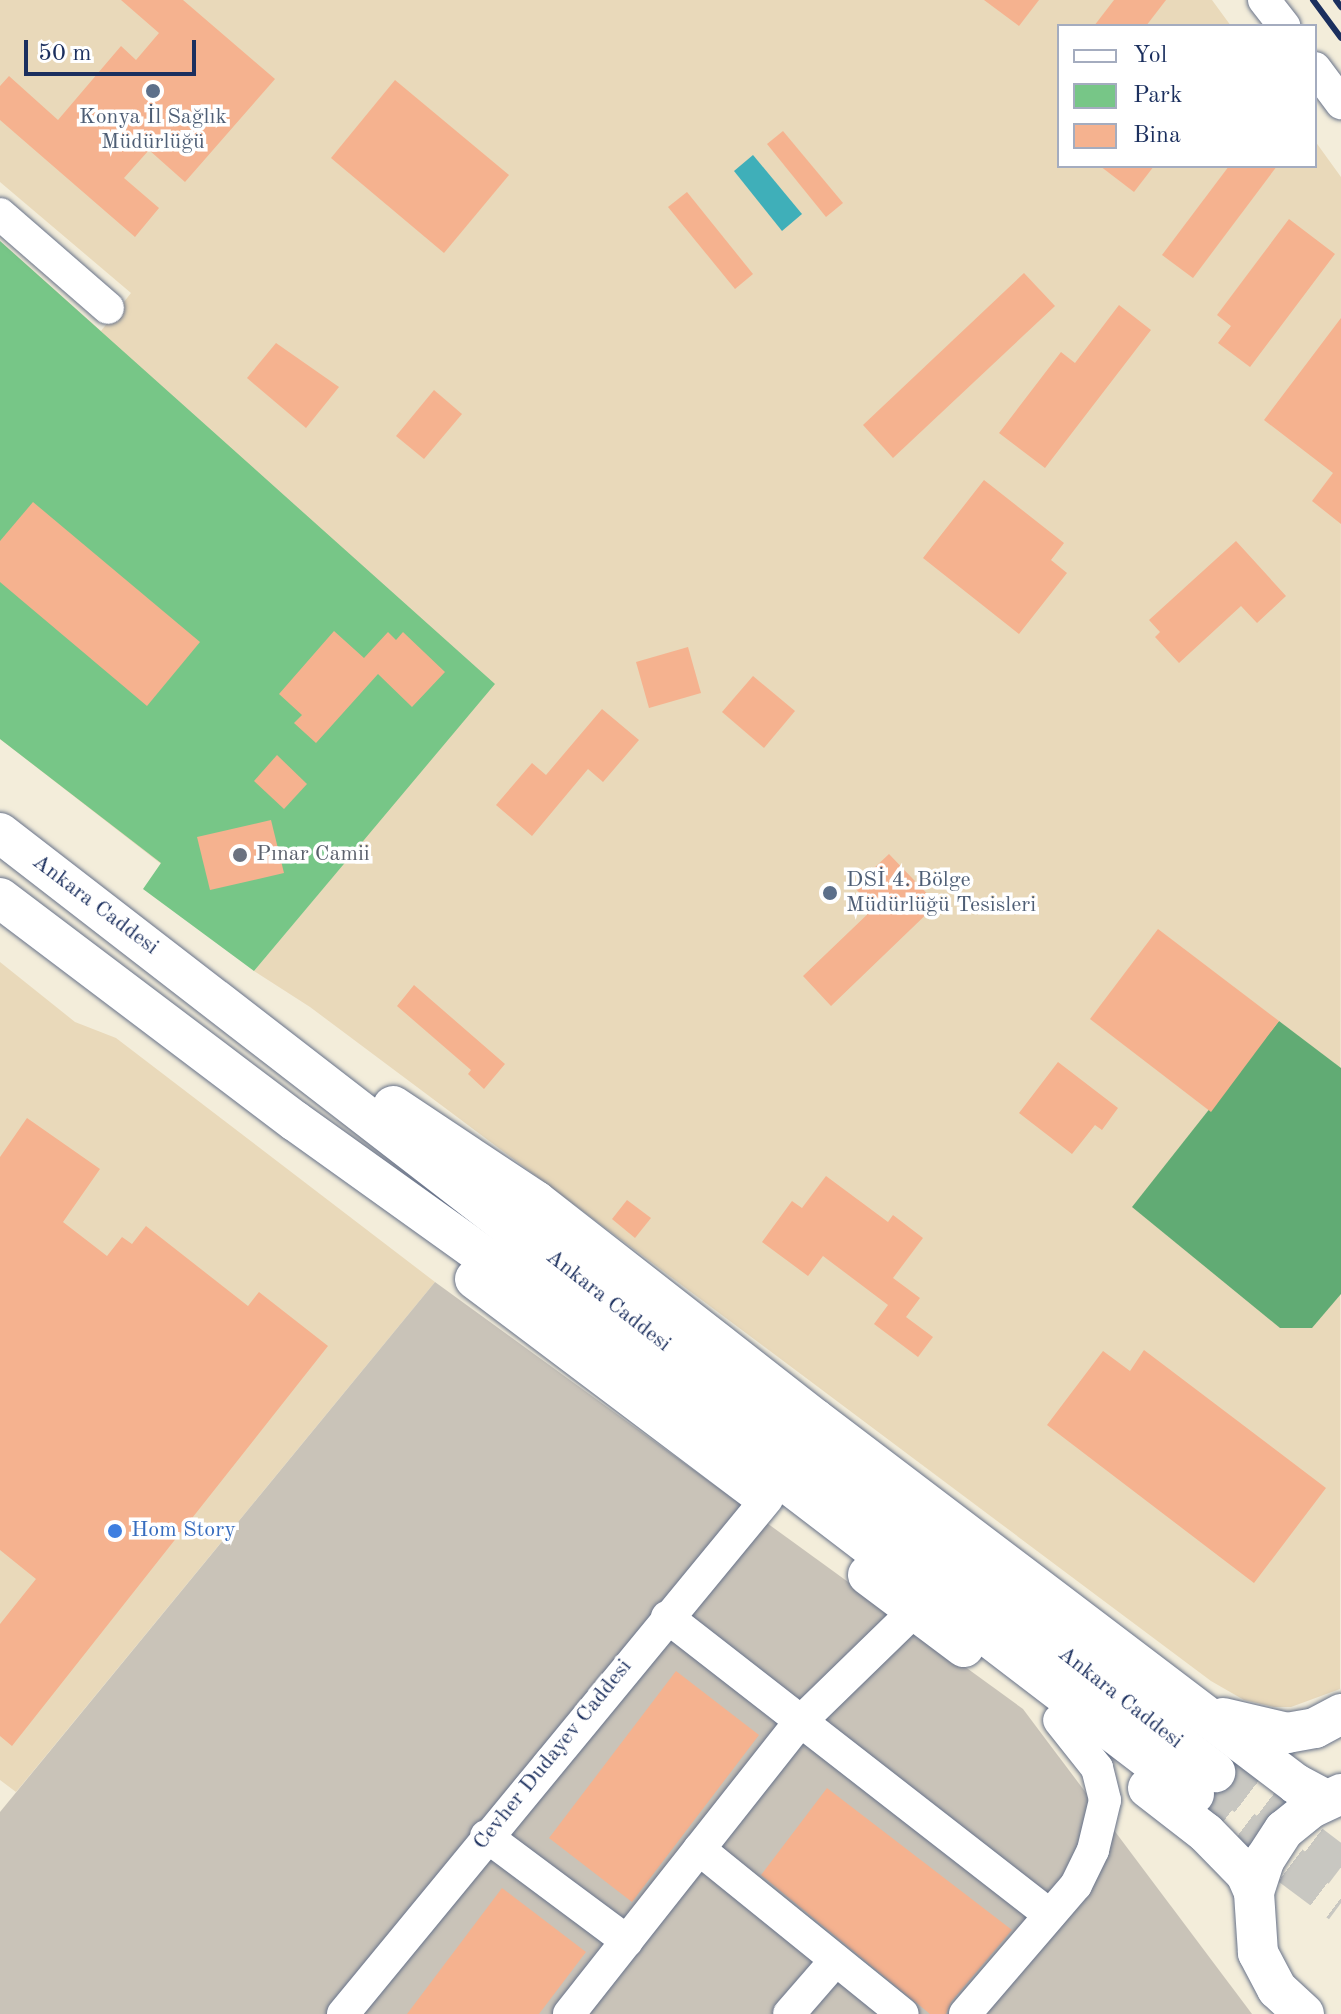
<!DOCTYPE html>
<html>
<head>
<meta charset="utf-8">
<style>
	body { margin:0 }
	#map { position:relative; width:1341px; height:2014px; overflow:hidden; background:#f3edda; font-family:"Old Standard TT",serif }
	div>[style] { position:absolute }
	.built>* { inset:0; background:#e9d9ba }
	.industrial>* { inset:0; background:#c9c3b8 }
	.green>* { inset:0; background:#77c687 }
	.forest>* { inset:0; background:#61ab74 }
	.water>* { inset:0; background:#3fafb9 }
	.building>* { inset:0; background:#f5b28f }
	.major-tunnel>* { height:40px; margin-top:-20px; transform-origin:0; background:repeating-linear-gradient(90deg,#c8c7c1 0 40px,transparent 0 60px) }
	.roads { filter:drop-shadow(0 0 2px #677289) drop-shadow(0 0 2px #677289) }
	.minor>* { height:32px; margin:-16px; padding:0 16px; transform-origin:16px; border-radius:16px; background:#fff }
	.major>* { height:40px; margin:-20px; padding:0 20px; transform-origin:20px; border-radius:20px; background:#fff }
	.rail>* { height:6px; margin:-3px; padding:0 3px; transform-origin:3px; border-radius:3px; background:#1b2f5e }
	.dots>* { width:22px; height:22px; translate:-50% -50%; box-sizing:border-box; border:4px solid #fff; border-radius:50% }
	span { translate:-50% -50%; white-space:nowrap; text-align:center; line-height:1.15; -webkit-text-stroke:7px #fff; paint-order:stroke }
	.service-label { font-size:22px; color:#4e5e75 }
	.left { translate:0 -50%; text-align:left }
	.worship-label { font-size:22px; color:#5b616d }
	.street-label { font-size:22px; color:#1b2f5e }
	.shop-label { font-size:22px; color:#366cbe }
	.legend { position:absolute; left:1057px; top:24px; width:260px; height:144px; box-sizing:border-box; background:#fff; border:2px solid #a4acbf; margin:0; padding:10px 14px; list-style:none; font-size:24px; color:#1b2f5e }
	.legend li { display:flex; align-items:center; gap:16px; height:40px }
	.legend b { width:40px; border:2px solid #a4acbf }
	.scale { position:absolute; left:24px; top:40px; width:172px; height:36px; box-sizing:border-box; border:4px solid #1b2f5e; border-top:0; padding-left:10px; font-size:24px; line-height:28px; white-space:nowrap; color:#1b2f5e; -webkit-text-stroke:6px #fff; paint-order:stroke }
</style>
</head>
<body>
<div id="map">
	<div class="built">
		<i style="clip-path:polygon(0 0,1212px 0,1231px 26px,1059px 26px,1059px 166px,1315px 166px,1315px 141px,1341px 177px,1340px 1689px,1291px 1707px,1274px 1707px,1244px 1700px,1211px 1681px,310px 1007px,254px 971px,383px 816px,161px 864px,0 739px,0 241px,101px 331px,131px 293px,0 182px)"></i>
		<i style="clip-path:polygon(0 962px,75px 1022px,116px 1038px,435px 1282px,16px 1792px,0 1780px)"></i>
	</div>
	<div class="industrial">
		<i style="clip-path:polygon(435px 1282px,1023px 1709px,1252px 2014px,0 2014px,0 1812px)"></i>
	</div>
	<div class="green">
		<i style="clip-path:polygon(0 241px,495px 684px,254px 971px,143px 889px,161px 863px,0 739px)"></i>
	</div>
	<div class="forest">
		<i style="clip-path:polygon(1279px 1021px,1341px 1068px,1341px 1294px,1312px 1328px,1280px 1328px,1132px 1207px)"></i>
	</div>
	<div class="water">
		<i style="clip-path:polygon(753px 155px,802px 214px,782px 231px,734px 171px)"></i>
	</div>
	<div class="building">
		<i style="clip-path:polygon(121px 0,183px 0,275px 79px,185px 182px,149px 150px,124px 178px,159px 208px,135px 237px,0 120px,0 86px,9px 76px,58px 120px,121px 46px,136px 60px,159px 33px)"></i>
		<i style="clip-path:polygon(984px 0,1039px 0,1019px 26px)"></i>
		<i style="clip-path:polygon(1114px 0,1166px 0,1146px 26px,1094px 26px)"></i>
		<i style="clip-path:polygon(395px 80px,509px 175px,444px 253px,331px 158px)"></i>
		<i style="clip-path:polygon(783px 131px,843px 203px,826px 217px,767px 144px)"></i>
		<i style="clip-path:polygon(1100px 166px,1154px 166px,1134px 192px)"></i>
		<i style="clip-path:polygon(1229px 166px,1277px 166px,1193px 278px,1162px 255px)"></i>
		<i style="clip-path:polygon(687px 192px,753px 274px,735px 289px,668px 207px)"></i>
		<i style="clip-path:polygon(1289px 219px,1335px 254px,1250px 367px,1218px 343px,1231px 326px,1217px 315px)"></i>
		<i style="clip-path:polygon(1024px 273px,1055px 306px,893px 458px,863px 425px)"></i>
		<i style="clip-path:polygon(1119px 305px,1151px 330px,1045px 468px,999px 433px,1061px 352px,1075px 363px)"></i>
		<i style="clip-path:polygon(1341px 318px,1341px 524px,1312px 501px,1333px 473px,1264px 420px)"></i>
		<i style="clip-path:polygon(276px 343px,339px 387px,306px 428px,247px 378px)"></i>
		<i style="clip-path:polygon(434px 390px,462px 414px,424px 459px,396px 436px)"></i>
		<i style="clip-path:polygon(984px 480px,1064px 543px,1051px 560px,1067px 573px,1019px 634px,923px 558px)"></i>
		<i style="clip-path:polygon(33px 502px,200px 642px,147px 706px,0 582px,0 541px)"></i>
		<i style="clip-path:polygon(1236px 541px,1286px 596px,1257px 623px,1241px 606px,1179px 663px,1155px 637px,1160px 632px,1149px 620px)"></i>
		<i style="clip-path:polygon(334px 631px,364px 658px,388px 632px,396px 640px,403px 632px,445px 672px,412px 707px,378px 674px,316px 743px,294px 723px,302px 715px,279px 694px)"></i>
		<i style="clip-path:polygon(688px 647px,701px 693px,649px 708px,636px 662px)"></i>
		<i style="clip-path:polygon(753px 676px,795px 711px,764px 748px,722px 712px)"></i>
		<i style="clip-path:polygon(602px 709px,639px 740px,603px 782px,588px 769px,532px 836px,496px 805px,532px 763px,546px 775px)"></i>
		<i style="clip-path:polygon(277px 755px,307px 784px,284px 809px,254px 781px)"></i>
		<i style="clip-path:polygon(271px 820px,284px 873px,210px 890px,197px 837px)"></i>
		<i style="clip-path:polygon(889px 854px,937px 904px,831px 1006px,803px 976px,874px 908px,854px 887px)"></i>
		<i style="clip-path:polygon(1158px 929px,1279px 1021px,1211px 1112px,1090px 1019px)"></i>
		<i style="clip-path:polygon(414px 985px,505px 1064px,484px 1089px,468px 1074px,471px 1070px,397px 1006px)"></i>
		<i style="clip-path:polygon(1058px 1062px,1118px 1108px,1102px 1130px,1095px 1125px,1072px 1154px,1019px 1113px)"></i>
		<i style="clip-path:polygon(27px 1118px,100px 1169px,63px 1222px,107px 1256px,122px 1237px,132px 1244px,146px 1226px,248px 1306px,259px 1292px,328px 1346px,12px 1746px,0 1736px,0 1624px,36px 1579px,0 1550px,0 1157px)"></i>
		<i style="clip-path:polygon(826px 1176px,888px 1222px,893px 1215px,923px 1238px,893px 1278px,920px 1298px,906px 1317px,933px 1337px,918px 1357px,874px 1324px,888px 1305px,823px 1256px,808px 1276px,762px 1242px,792px 1201px,802px 1208px)"></i>
		<i style="clip-path:polygon(627px 1200px,651px 1218px,635px 1238px,612px 1219px)"></i>
		<i style="clip-path:polygon(1144px 1350px,1326px 1488px,1254px 1583px,1047px 1425px,1103px 1351px,1130px 1371px)"></i>
		<i style="clip-path:polygon(676px 1671px,759px 1735px,632px 1902px,549px 1838px)"></i>
		<i style="clip-path:polygon(827px 1788px,1012px 1930px,951px 2002px,946px 2014px,930px 2014px,761px 1875px)"></i>
		<i style="clip-path:polygon(502px 1888px,586px 1952px,539px 2014px,407px 2014px)"></i>
	</div>
	<div class="major-tunnel">
		<i style="left:1215px;top:1772px;width:158px;rotate:37.3deg"></i>
		<i style="left:1194px;top:1794px;width:183px;rotate:36.6deg"></i>
	</div>
	<div class="roads">
		<div class="minor">
			<i style="left:1264px;top:0;width:33px;rotate:52deg"></i>
			<i style="left:1315px;top:68px;width:44px;rotate:53.4deg"></i>
			<i style="left:0;top:214px;width:143px;rotate:41deg"></i>
			<i style="left:667px;top:1617px;width:485px;rotate:37.9deg"></i>
			<i style="left:486px;top:1836px;width:176px;rotate:36.7deg"></i>
			<i style="left:699px;top:1849px;width:262px;rotate:39deg"></i>
			<i style="left:343px;top:2014px;width:667px;rotate:-50.54deg"></i>
			<i style="left:569px;top:2014px;width:371px;rotate:-51.7deg"></i>
			<i style="left:799px;top:1723px;width:161px;rotate:-44.2deg"></i>
			<i style="left:789px;top:2014px;width:70px;rotate:-49deg"></i>
			<i style="left:965px;top:2014px;width:170px;rotate:-49.3deg"></i>
			<i style="left:1076px;top:1885px;width:39px;rotate:-64deg"></i>
			<i style="left:1093px;top:1850px;width:51px;rotate:-76.5deg"></i>
			<i style="left:1105px;top:1800px;width:33px;rotate:-104deg"></i>
			<i style="left:1097px;top:1768px;width:61px;rotate:-128.4deg"></i>
		</div>
		<div class="major">
			<i style="left:0;top:833px;width:1536px;rotate:37.7deg"></i>
			<i style="left:0;top:898px;width:370px;rotate:37.1deg"></i>
			<i style="left:295px;top:1121px;width:349px;rotate:35.6deg"></i>
			<i style="left:579px;top:1324px;width:774px;rotate:37.39deg"></i>
			<i style="left:393px;top:1106px;width:172px;rotate:33.6deg"></i>
			<i style="left:536px;top:1201px;width:354px;rotate:38deg"></i>
			<i style="left:815px;top:1419px;width:604px;rotate:37.19deg"></i>
			<i style="left:1296px;top:1784px;width:34px;rotate:28deg"></i>
			<i style="left:475px;top:1279px;width:352px;rotate:37deg"></i>
			<i style="left:868px;top:1575px;width:120px;rotate:36.9deg"></i>
			<i style="left:1223px;top:1718px;width:66px;rotate:13.2deg"></i>
			<i style="left:1287px;top:1733px;width:28px;rotate:-10deg"></i>
			<i style="left:1315px;top:1728px;width:30px;rotate:-28deg"></i>
			<i style="left:1148px;top:1788px;width:73px;rotate:37.8deg"></i>
			<i style="left:1206px;top:1833px;width:57px;rotate:45.7deg"></i>
			<i style="left:1246px;top:1874px;width:20px;rotate:66deg"></i>
			<i style="left:1304px;top:2014px;width:37px;rotate:-137deg"></i>
			<i style="left:1277px;top:1989px;width:41px;rotate:-117.8deg"></i>
			<i style="left:1258px;top:1953px;width:61px;rotate:-93.8deg"></i>
			<i style="left:1254px;top:1892px;width:35px;rotate:-72deg"></i>
			<i style="left:1265px;top:1859px;width:35px;rotate:-57deg"></i>
			<i style="left:1284px;top:1830px;width:35px;rotate:-39deg"></i>
			<i style="left:1311px;top:1808px;width:33px;rotate:-25deg"></i>
		</div>
	</div>
	<div class="rail">
		<i style="left:1313px;top:0;width:47px;rotate:53.6deg"></i>
		<i style="left:1336px;top:0;width:9px;rotate:54deg"></i>
	</div>
	<div class="dots">
		<i style="left:153px;top:91px;background:#5c6f8a"></i>
		<i style="left:240px;top:855px;background:#6b7280"></i>
		<i style="left:830px;top:893px;background:#5c6f8a"></i>
		<i style="left:115px;top:1531px;background:#3f7fe0"></i>
	</div>
	<div class="service-label">
		<span style="left:153px;top:130px">Konya İl Sağlık<br>Müdürlüğü</span>
		<span class="left" style="left:846px;top:893px">DSİ 4. Bölge<br>Müdürlüğü Tesisleri</span>
	</div>
	<div class="worship-label">
		<span class="left" style="left:256px;top:855px">Pınar Camii</span>
	</div>
	<div class="street-label">
		<span style="left:95px;top:905px;rotate:37deg">Ankara Caddesi</span>
		<span style="left:608px;top:1301px;rotate:38deg">Ankara Caddesi</span>
		<span style="left:1120px;top:1698px;rotate:38deg">Ankara Caddesi</span>
		<span style="left:553px;top:1755px;rotate:-51deg">Cevher Dudayev Caddesi</span>
	</div>
	<div class="shop-label">
		<span class="left" style="left:131px;top:1531px">Hom Story</span>
	</div>
	<ul class="legend">
	<li><b style="height:10px;background:#fff"></b>Yol</li>
	<li><b style="height:22px;background:#77c687"></b>Park</li>
	<li><b style="height:22px;background:#f5b28f"></b>Bina</li>
	</ul>
	<div class="scale">50 m</div>
</div>
</body>
</html>
